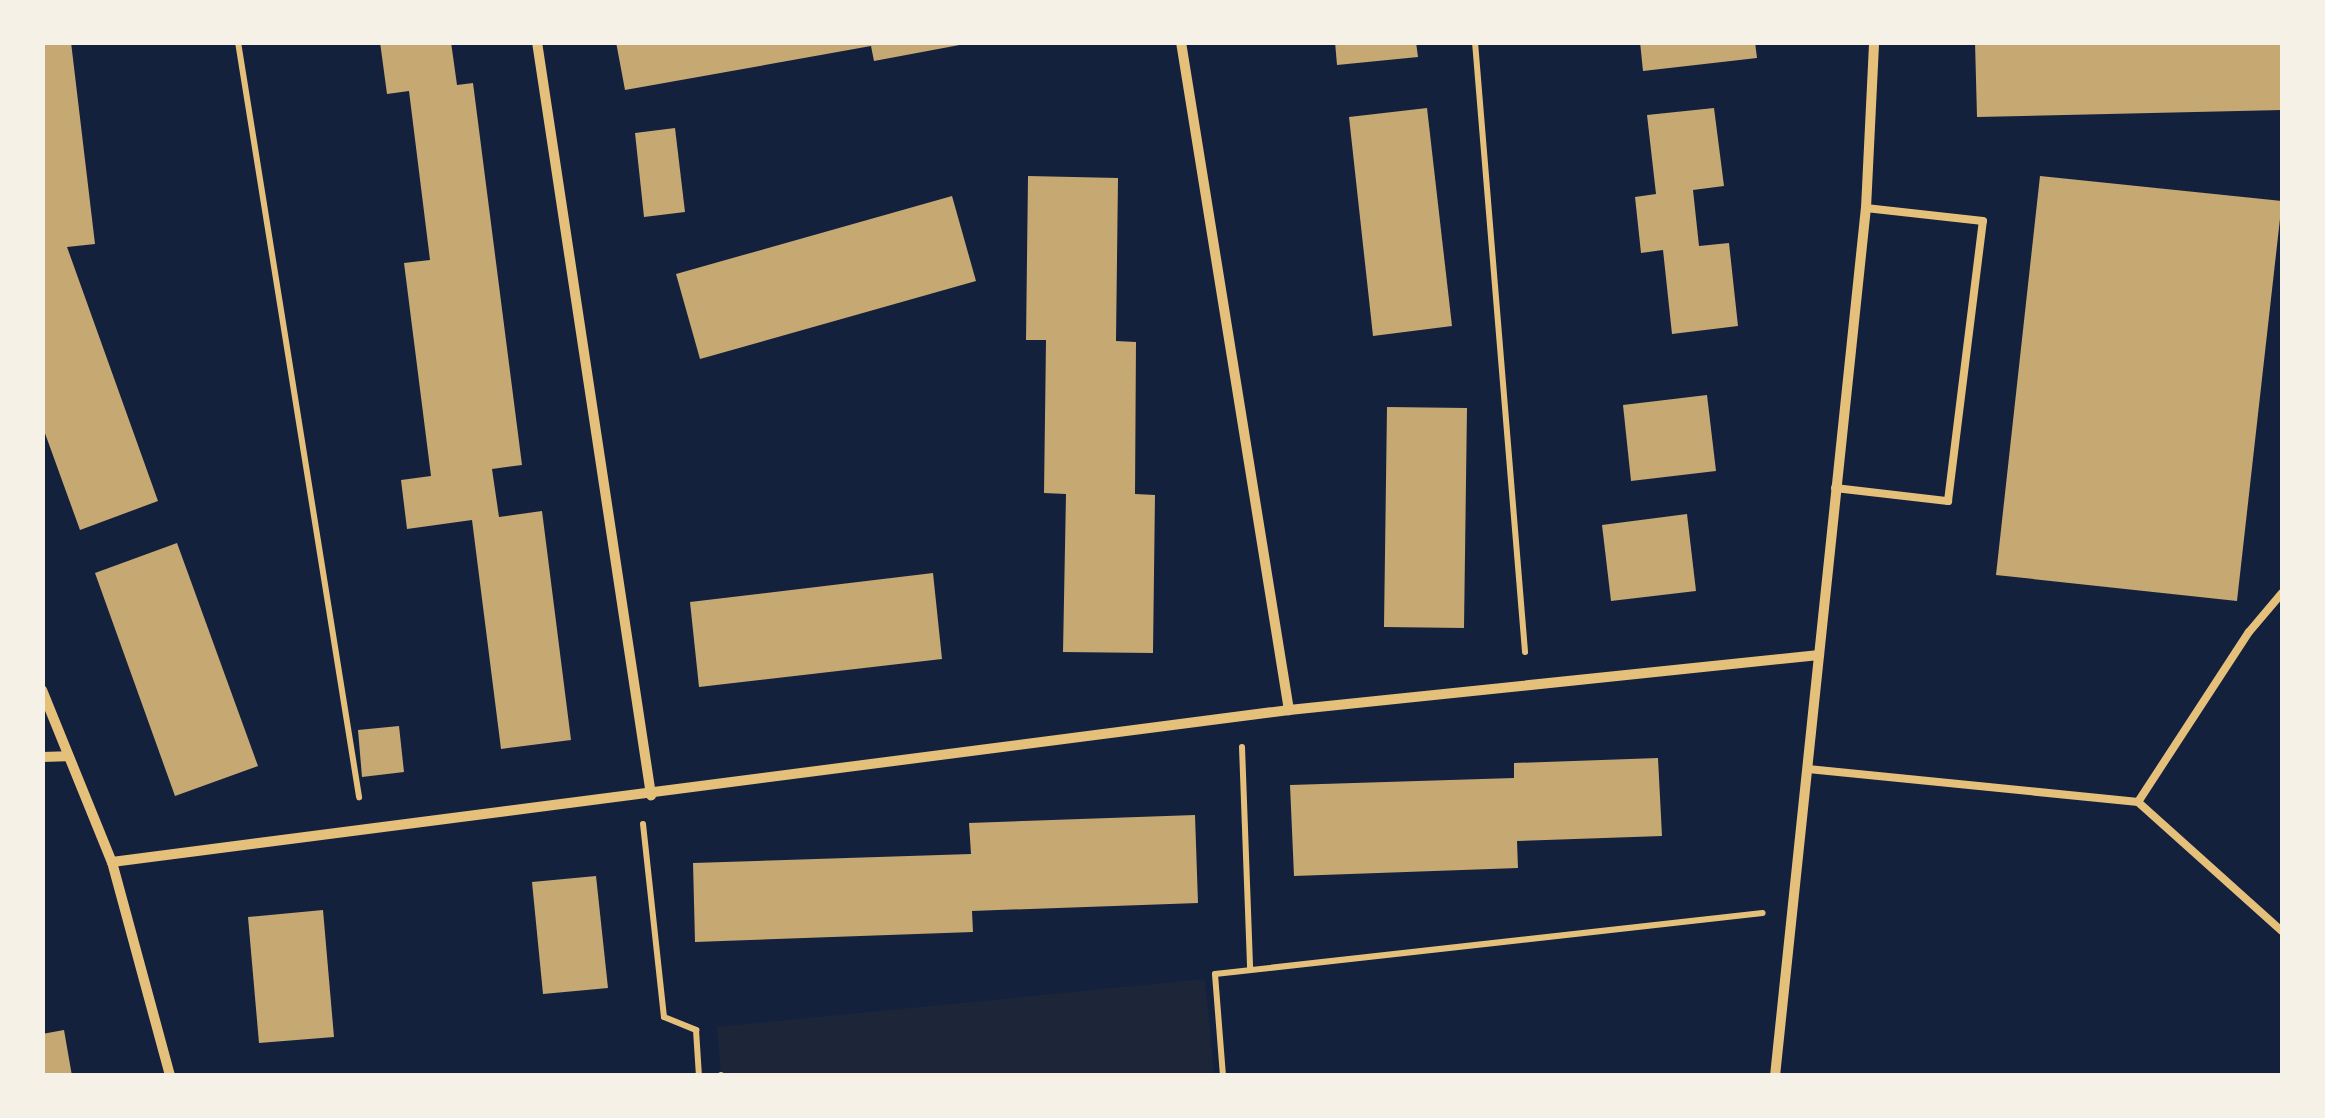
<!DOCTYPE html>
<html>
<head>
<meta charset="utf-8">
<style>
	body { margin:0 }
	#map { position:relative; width:2325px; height:1118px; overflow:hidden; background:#14213d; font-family:"Space Grotesk",sans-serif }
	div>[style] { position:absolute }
	.green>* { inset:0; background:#1d2539 }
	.building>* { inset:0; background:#c6a872 }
	.path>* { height:6px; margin:-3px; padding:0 3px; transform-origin:3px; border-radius:3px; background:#e5c07b }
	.service>* { height:8px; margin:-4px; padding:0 4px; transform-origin:4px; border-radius:4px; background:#e5c07b }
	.minor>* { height:10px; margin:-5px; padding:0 5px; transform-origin:5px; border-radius:5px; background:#e5c07b }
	span { translate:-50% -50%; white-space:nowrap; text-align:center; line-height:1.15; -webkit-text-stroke:9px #f6f1e7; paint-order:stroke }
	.frame { position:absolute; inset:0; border:45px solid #f6f1e7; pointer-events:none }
</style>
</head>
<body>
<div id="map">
	<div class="green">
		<i style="clip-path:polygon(1205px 979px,1214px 1075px,721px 1075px,717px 1027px)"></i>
	</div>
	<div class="building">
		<i style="clip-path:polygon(42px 42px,71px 42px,95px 244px,67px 247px,158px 501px,80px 530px,42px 425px)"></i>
		<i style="clip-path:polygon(380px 42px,451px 42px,457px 85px,473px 83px,522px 465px,492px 469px,499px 517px,542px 511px,571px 740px,501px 749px,472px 520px,407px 529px,401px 480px,431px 476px,404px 263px,430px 260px,409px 91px,387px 94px)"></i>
		<i style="clip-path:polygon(616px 42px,965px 42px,965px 44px,874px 61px,871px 46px,625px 90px)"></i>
		<i style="clip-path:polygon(1335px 42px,1416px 42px,1418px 57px,1337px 65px)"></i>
		<i style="clip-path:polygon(1640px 42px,1755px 42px,1757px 58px,1643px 71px)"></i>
		<i style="clip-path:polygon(1975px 42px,2282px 42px,2282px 110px,1977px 117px)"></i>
		<i style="clip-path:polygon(1427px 108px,1452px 326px,1373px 336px,1349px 117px)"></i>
		<i style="clip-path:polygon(1714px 108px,1724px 186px,1693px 190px,1699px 246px,1729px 243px,1738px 326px,1672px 334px,1663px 250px,1641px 253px,1635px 197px,1656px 194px,1647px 115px)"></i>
		<i style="clip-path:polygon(675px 128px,685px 212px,644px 217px,635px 133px)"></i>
		<i style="clip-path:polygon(1028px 176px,1118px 178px,1116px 341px,1136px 342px,1135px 494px,1155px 495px,1153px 653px,1063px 652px,1066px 494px,1044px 493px,1046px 340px,1026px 340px)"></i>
		<i style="clip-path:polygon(2040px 176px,2282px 201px,2237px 601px,1996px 575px)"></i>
		<i style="clip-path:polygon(952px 196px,976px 281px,700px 359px,676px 274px)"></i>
		<i style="clip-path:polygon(1707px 395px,1716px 471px,1631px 481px,1623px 405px)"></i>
		<i style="clip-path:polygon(1387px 407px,1467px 408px,1464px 628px,1384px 627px)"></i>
		<i style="clip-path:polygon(1687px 514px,1696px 591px,1611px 601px,1602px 525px)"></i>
		<i style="clip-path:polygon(177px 543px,258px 766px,175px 796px,95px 573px)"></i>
		<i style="clip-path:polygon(933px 573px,942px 659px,699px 687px,690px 602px)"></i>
		<i style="clip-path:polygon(399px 726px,404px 772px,362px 777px,358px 730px)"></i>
		<i style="clip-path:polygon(1658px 758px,1662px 836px,1517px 841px,1518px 868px,1294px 876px,1290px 785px,1514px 778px,1514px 763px)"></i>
		<i style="clip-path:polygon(1195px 815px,1198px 903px,972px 911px,973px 932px,695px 942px,693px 863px,971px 854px,969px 823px)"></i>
		<i style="clip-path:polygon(596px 876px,608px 988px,543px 994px,532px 882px)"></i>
		<i style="clip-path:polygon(323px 910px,334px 1037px,259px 1043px,248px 917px)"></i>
		<i style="clip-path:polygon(64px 1030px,72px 1076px,42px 1076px,42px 1034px)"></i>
	</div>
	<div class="path">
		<i style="left:238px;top:42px;width:765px;rotate:80.89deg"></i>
		<i style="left:1475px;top:42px;width:612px;rotate:85.31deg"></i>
		<i style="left:1242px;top:747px;width:223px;rotate:87.9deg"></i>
		<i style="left:643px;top:824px;width:194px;rotate:83.8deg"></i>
		<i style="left:664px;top:1017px;width:35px;rotate:22deg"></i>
		<i style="left:696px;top:1030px;width:46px;rotate:86.3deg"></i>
		<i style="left:721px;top:1076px;width:1px;rotate:-90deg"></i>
		<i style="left:1223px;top:1076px;width:102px;rotate:-94.5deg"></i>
		<i style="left:1215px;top:974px;width:551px;rotate:-6.35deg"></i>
	</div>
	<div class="service">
		<i style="left:1835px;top:488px;width:114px;rotate:6.6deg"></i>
		<i style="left:1948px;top:501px;width:282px;rotate:-82.9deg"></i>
		<i style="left:1983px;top:221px;width:118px;rotate:-173.7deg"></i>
		<i style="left:1808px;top:769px;width:332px;rotate:5.7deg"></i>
		<i style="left:2138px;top:802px;width:203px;rotate:-56.9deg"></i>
		<i style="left:2249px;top:632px;width:51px;rotate:-49.8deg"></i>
		<i style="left:2138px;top:802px;width:193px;rotate:41.9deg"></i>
	</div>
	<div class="minor">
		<i style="left:537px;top:42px;width:762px;rotate:81.39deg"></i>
		<i style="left:1181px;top:42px;width:677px;rotate:80.82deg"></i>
		<i style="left:42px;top:690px;width:186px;rotate:67.9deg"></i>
		<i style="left:112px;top:862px;width:222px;rotate:74.8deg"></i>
		<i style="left:42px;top:757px;width:24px;rotate:-2deg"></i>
		<i style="left:112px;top:862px;width:1187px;rotate:-7.36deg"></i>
		<i style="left:1289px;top:710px;width:533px;rotate:-5.92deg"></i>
		<i style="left:1775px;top:1076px;width:873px;rotate:-84.02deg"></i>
		<i style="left:1866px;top:208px;width:166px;rotate:-87.2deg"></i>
	</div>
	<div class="frame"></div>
</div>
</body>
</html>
